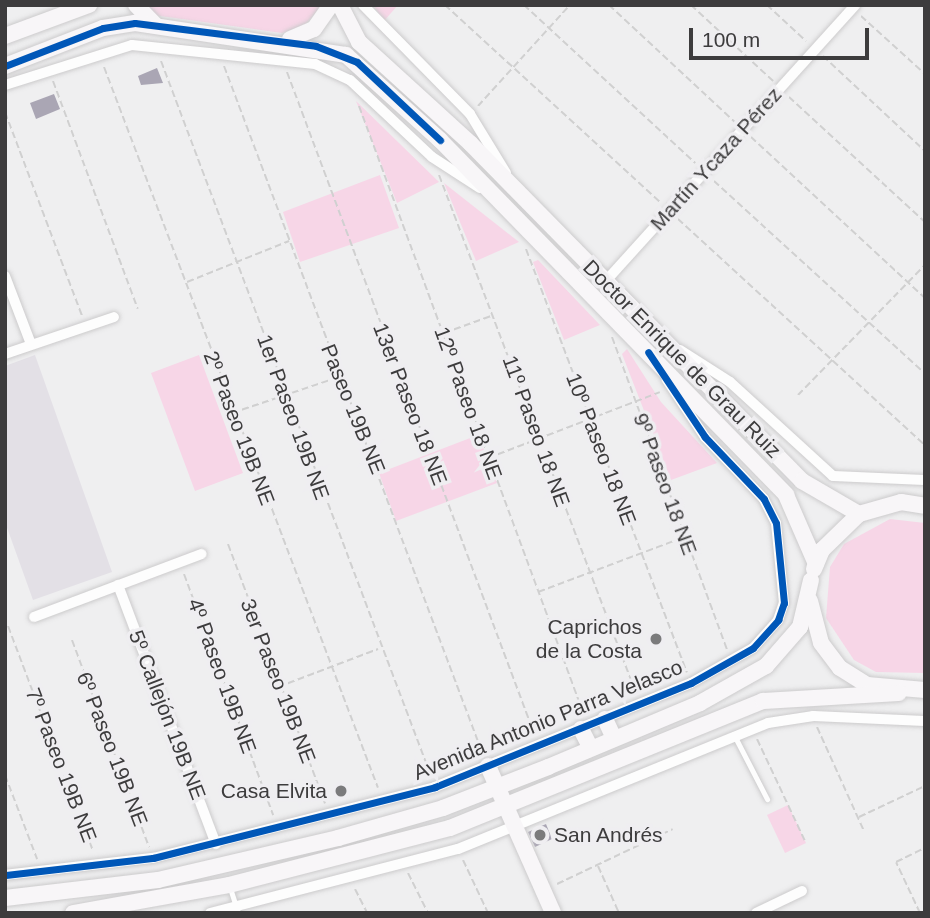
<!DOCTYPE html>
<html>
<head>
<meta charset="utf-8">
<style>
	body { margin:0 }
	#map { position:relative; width:930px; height:918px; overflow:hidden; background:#efeff0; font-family:Helvetica,sans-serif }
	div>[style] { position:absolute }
	.built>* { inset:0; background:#e3e0e6 }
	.green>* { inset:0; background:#f7d6e7 }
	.building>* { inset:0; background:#aaa6b4 }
	.path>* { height:2px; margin-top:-1px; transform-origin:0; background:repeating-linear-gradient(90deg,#d0d0d0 0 7px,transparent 0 10.5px) }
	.roads { filter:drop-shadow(0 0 2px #cccbcc) drop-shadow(0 0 2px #cccbcc) }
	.lane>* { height:5px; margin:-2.5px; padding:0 2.5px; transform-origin:2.5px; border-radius:2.5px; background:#fdfdfd }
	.street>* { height:10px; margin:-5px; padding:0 5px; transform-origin:5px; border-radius:5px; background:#fdfdfd }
	.secondary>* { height:16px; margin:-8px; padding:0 8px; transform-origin:8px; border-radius:8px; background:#f8f6f8 }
	.cycleway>* { height:7px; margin:-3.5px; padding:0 3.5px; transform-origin:3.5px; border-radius:3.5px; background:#0057b8 }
	.dots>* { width:19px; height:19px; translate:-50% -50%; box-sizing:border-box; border:4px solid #efeef1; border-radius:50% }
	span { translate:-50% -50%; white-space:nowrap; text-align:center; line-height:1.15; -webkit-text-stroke:7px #efeef1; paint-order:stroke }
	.street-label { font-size:21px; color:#3d3c3d }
	.poi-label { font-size:21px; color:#3d3c3d }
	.right { translate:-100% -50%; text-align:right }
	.left { translate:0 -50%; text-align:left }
	.frame { position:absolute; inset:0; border:7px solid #3d3c3d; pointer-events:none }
	.scale { position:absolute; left:689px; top:28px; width:180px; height:32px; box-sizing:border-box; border:4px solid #3d3c3d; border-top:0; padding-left:9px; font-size:21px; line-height:24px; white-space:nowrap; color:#3d3c3d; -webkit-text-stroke:5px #efeef1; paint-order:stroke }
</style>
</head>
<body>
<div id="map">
	<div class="built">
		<i style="clip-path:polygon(35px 355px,112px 572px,33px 600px,5px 522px,5px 366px)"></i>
	</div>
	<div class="green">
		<i style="clip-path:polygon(145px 5px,322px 5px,305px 25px,282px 33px,153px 15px)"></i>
		<i style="clip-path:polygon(373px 5px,398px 5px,384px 21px)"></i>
		<i style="clip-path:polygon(356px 101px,439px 182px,397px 203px)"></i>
		<i style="clip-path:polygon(380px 175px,399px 228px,300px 262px,283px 212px)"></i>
		<i style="clip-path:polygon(444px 183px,519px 242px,476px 261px)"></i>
		<i style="clip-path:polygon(538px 260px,600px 325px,564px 340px,533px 262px)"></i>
		<i style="clip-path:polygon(627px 349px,661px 402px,717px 463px,671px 480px,622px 354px)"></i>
		<i style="clip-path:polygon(199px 355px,243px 473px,195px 491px,151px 373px)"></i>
		<i style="clip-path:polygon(478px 435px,497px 483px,396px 521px,379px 473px)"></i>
		<i style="clip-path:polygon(890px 519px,925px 523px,925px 673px,876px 672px,854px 660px,826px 618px,830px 567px,844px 544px)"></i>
		<i style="clip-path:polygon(788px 805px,806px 843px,785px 853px,767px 815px)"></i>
	</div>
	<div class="building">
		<i style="clip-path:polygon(157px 68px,163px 83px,141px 85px,138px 76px)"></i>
		<i style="clip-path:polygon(54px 94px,60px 109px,36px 119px,30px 103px)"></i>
		<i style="clip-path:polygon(546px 824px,552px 839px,535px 847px,528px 832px)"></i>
	</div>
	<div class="path">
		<i style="left:445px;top:5px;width:293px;rotate:42.5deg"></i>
		<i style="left:524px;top:5px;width:233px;rotate:42.7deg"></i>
		<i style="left:609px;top:5px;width:171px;rotate:42.9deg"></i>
		<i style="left:691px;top:5px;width:112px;rotate:42.8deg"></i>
		<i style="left:767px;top:5px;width:53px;rotate:42.7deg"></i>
		<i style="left:861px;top:16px;width:86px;rotate:42.2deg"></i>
		<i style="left:823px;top:56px;width:139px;rotate:43deg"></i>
		<i style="left:161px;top:61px;width:764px;rotate:69.31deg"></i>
		<i style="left:224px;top:66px;width:733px;rotate:69.39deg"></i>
		<i style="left:104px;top:67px;width:771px;rotate:69.19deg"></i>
		<i style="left:287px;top:72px;width:709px;rotate:69.52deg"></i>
		<i style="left:53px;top:81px;width:243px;rotate:69.6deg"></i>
		<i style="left:789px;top:97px;width:185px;rotate:42.6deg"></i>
		<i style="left:359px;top:106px;width:649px;rotate:69.72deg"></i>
		<i style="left:478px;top:106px;width:137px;rotate:-47.7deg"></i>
		<i style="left:5px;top:112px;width:218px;rotate:69.3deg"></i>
		<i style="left:751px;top:137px;width:237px;rotate:42.8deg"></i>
		<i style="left:439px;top:175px;width:554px;rotate:69.18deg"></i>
		<i style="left:714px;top:181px;width:286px;rotate:42.4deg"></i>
		<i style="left:678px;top:219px;width:335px;rotate:42.5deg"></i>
		<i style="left:526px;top:249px;width:453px;rotate:69.2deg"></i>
		<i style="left:187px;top:282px;width:110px;rotate:-21.9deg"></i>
		<i style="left:444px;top:333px;width:50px;rotate:-19.9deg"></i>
		<i style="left:612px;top:337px;width:333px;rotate:69.8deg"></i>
		<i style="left:798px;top:395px;width:182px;rotate:-45.7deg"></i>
		<i style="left:232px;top:413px;width:110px;rotate:-18.6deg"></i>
		<i style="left:488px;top:458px;width:184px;rotate:-21deg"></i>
		<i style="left:228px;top:544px;width:277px;rotate:69.5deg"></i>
		<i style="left:184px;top:574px;width:257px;rotate:69.7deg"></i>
		<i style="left:538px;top:592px;width:156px;rotate:-20.6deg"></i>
		<i style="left:8px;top:626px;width:241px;rotate:69.3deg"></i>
		<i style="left:72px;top:640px;width:221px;rotate:69.6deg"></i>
		<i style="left:278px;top:687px;width:107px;rotate:-20.8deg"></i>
		<i style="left:817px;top:727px;width:114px;rotate:65.7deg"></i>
		<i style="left:757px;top:739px;width:115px;rotate:64.8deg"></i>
		<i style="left:5px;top:775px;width:90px;rotate:69.1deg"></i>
		<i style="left:859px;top:817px;width:73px;rotate:-25.2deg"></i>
		<i style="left:463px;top:860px;width:59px;rotate:64.7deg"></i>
		<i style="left:598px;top:866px;width:51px;rotate:65.9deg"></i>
		<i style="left:408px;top:873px;width:45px;rotate:63.4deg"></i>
		<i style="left:557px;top:884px;width:128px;rotate:-25.4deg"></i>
		<i style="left:355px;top:889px;width:27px;rotate:63deg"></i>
		<i style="left:920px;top:913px;width:56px;rotate:-115.2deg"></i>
		<i style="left:896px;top:862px;width:32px;rotate:-26deg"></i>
	</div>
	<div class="roads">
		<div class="lane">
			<i style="left:735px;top:737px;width:70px;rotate:62.7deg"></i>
			<i style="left:230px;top:888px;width:26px;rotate:72deg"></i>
		</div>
		<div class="street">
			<i style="left:363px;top:5px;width:153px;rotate:45.5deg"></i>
			<i style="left:470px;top:114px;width:69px;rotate:58.6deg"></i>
			<i style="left:5px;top:85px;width:133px;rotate:-17.5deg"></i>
			<i style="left:132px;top:45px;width:184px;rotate:5.9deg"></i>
			<i style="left:315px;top:64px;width:38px;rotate:25deg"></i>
			<i style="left:350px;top:80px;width:112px;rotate:43.2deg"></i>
			<i style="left:432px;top:157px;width:57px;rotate:32.9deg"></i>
			<i style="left:5px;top:276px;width:73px;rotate:69.1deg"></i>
			<i style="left:605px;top:282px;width:373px;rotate:-47.9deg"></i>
			<i style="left:680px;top:350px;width:59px;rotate:32.6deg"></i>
			<i style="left:730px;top:382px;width:139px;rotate:42.4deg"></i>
			<i style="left:833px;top:476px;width:92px;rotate:2.5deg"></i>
			<i style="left:5px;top:354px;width:115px;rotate:-18.7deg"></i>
			<i style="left:118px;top:585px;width:277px;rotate:69.3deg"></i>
			<i style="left:34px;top:617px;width:179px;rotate:-20.6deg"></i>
			<i style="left:5px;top:875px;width:149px;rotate:-6.6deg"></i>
			<i style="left:153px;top:858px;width:291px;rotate:-14.1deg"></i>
			<i style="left:435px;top:787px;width:276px;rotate:-22.1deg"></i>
			<i style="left:691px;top:683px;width:71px;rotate:-29.4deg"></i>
			<i style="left:753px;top:648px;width:38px;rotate:-48deg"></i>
			<i style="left:778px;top:620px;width:18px;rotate:-71deg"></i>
			<i style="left:784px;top:603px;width:80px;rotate:-95.7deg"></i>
			<i style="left:776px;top:523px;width:27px;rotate:-117deg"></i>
			<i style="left:764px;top:499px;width:86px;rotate:-133.6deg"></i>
			<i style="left:705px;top:437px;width:69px;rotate:-123.7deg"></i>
			<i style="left:210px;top:913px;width:256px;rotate:-14.5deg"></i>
			<i style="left:458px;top:849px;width:335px;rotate:-22.1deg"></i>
			<i style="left:768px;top:723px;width:46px;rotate:-8.8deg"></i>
			<i style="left:813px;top:716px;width:112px;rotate:2.6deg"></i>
			<i style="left:756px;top:913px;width:51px;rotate:-25.6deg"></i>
		</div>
		<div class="secondary">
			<i style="left:136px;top:5px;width:28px;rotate:46deg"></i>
			<i style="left:340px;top:5px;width:42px;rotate:62.8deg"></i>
			<i style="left:359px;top:42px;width:151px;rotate:42.3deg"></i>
			<i style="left:471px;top:144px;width:472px;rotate:45.5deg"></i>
			<i style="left:802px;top:481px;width:66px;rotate:30.1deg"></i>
			<i style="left:5px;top:36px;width:90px;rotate:-20.3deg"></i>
			<i style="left:290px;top:39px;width:26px;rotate:-23deg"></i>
			<i style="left:314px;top:29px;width:29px;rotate:-55deg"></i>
			<i style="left:5px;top:66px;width:105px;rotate:-21.2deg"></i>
			<i style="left:103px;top:28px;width:32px;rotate:-9deg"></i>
			<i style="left:135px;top:23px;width:213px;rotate:8.6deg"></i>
			<i style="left:346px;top:55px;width:127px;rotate:42.1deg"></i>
			<i style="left:440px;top:140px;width:496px;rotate:45.7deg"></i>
			<i style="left:786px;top:495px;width:75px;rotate:66.5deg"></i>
			<i style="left:814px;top:569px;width:21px;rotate:-67deg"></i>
			<i style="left:822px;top:550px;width:52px;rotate:-44.2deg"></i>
			<i style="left:859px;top:514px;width:44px;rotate:-15.9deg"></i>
			<i style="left:901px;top:502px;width:24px;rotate:9deg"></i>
			<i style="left:810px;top:601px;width:43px;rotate:75.3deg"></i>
			<i style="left:821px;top:643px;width:31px;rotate:53deg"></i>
			<i style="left:840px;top:668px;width:32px;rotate:32deg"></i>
			<i style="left:867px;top:685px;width:58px;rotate:4.9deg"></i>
			<i style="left:605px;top:719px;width:21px;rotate:65deg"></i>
			<i style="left:581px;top:729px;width:20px;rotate:63deg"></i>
			<i style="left:488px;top:766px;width:161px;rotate:66.1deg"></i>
			<i style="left:5px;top:898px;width:154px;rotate:-6.7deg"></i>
			<i style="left:158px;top:880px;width:185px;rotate:-13.1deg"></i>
			<i style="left:338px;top:838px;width:109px;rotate:-15.9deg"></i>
			<i style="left:443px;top:808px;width:113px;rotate:-21.3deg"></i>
			<i style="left:548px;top:767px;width:165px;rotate:-22.8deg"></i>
			<i style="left:700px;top:703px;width:76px;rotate:-29.3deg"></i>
			<i style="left:766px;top:666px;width:52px;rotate:-48.9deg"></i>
			<i style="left:800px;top:627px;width:48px;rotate:-76.8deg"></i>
			<i style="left:73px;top:913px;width:158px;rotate:-10.2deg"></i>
			<i style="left:229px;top:885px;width:228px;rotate:-14.5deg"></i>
			<i style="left:450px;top:828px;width:338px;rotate:-22.1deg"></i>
			<i style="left:763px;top:701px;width:136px;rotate:-3.4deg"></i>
		</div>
	</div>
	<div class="cycleway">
		<i style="left:5px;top:66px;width:105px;rotate:-21.2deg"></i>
		<i style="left:103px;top:28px;width:32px;rotate:-9deg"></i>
		<i style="left:135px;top:23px;width:182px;rotate:7.2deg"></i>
		<i style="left:316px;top:46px;width:44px;rotate:21.3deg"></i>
		<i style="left:357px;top:62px;width:114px;rotate:43.2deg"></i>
		<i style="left:5px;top:875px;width:149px;rotate:-6.6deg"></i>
		<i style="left:153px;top:858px;width:291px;rotate:-14.1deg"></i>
		<i style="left:435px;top:787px;width:276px;rotate:-22.1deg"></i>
		<i style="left:691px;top:683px;width:71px;rotate:-29.4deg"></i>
		<i style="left:753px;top:648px;width:38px;rotate:-48deg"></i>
		<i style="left:778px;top:620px;width:18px;rotate:-71deg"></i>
		<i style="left:784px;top:603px;width:80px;rotate:-95.7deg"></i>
		<i style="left:776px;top:523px;width:27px;rotate:-117deg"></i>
		<i style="left:764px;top:499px;width:86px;rotate:-133.6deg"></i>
		<i style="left:705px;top:437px;width:102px;rotate:-123.8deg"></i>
	</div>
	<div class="dots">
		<i style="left:656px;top:639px;background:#7b7b7c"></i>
		<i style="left:341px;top:791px;background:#7b7b7c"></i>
		<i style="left:540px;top:835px;background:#7b7b7c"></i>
	</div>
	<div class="street-label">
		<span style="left:716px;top:159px;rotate:-48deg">Martín Ycaza Pérez</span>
		<span style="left:682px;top:359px;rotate:45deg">Doctor Enrique de Grau Ruiz</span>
		<span style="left:468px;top:403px;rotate:70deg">12º Paseo 18 NE</span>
		<span style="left:410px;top:404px;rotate:69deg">13er Paseo 18 NE</span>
		<span style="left:353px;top:409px;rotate:68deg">Paseo 19B NE</span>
		<span style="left:293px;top:417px;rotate:70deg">1er Paseo 19B NE</span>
		<span style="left:239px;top:428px;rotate:69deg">2º Paseo 19B NE</span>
		<span style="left:536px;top:431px;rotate:70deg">11º Paseo 18 NE</span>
		<span style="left:601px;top:449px;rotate:69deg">10º Paseo 18 NE</span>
		<span style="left:665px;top:484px;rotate:70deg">9º Paseo 18 NE</span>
		<span style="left:222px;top:676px;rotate:70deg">4º Paseo 19B NE</span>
		<span style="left:278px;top:681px;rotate:69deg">3er Paseo 19B NE</span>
		<span style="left:167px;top:715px;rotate:69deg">5º Callejón 19B NE</span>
		<span style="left:548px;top:720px;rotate:-22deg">Avenida Antonio Parra Velasco</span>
		<span style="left:112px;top:749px;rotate:69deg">6º Paseo 19B NE</span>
		<span style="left:61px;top:765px;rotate:69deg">7º Paseo 19B NE</span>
	</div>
	<div class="poi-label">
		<span class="right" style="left:642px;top:639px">Caprichos<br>de la Costa</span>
		<span class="right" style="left:327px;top:791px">Casa Elvita</span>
		<span class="left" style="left:554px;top:835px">San Andrés</span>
	</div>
	<div class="frame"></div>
	<div class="scale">100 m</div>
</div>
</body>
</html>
